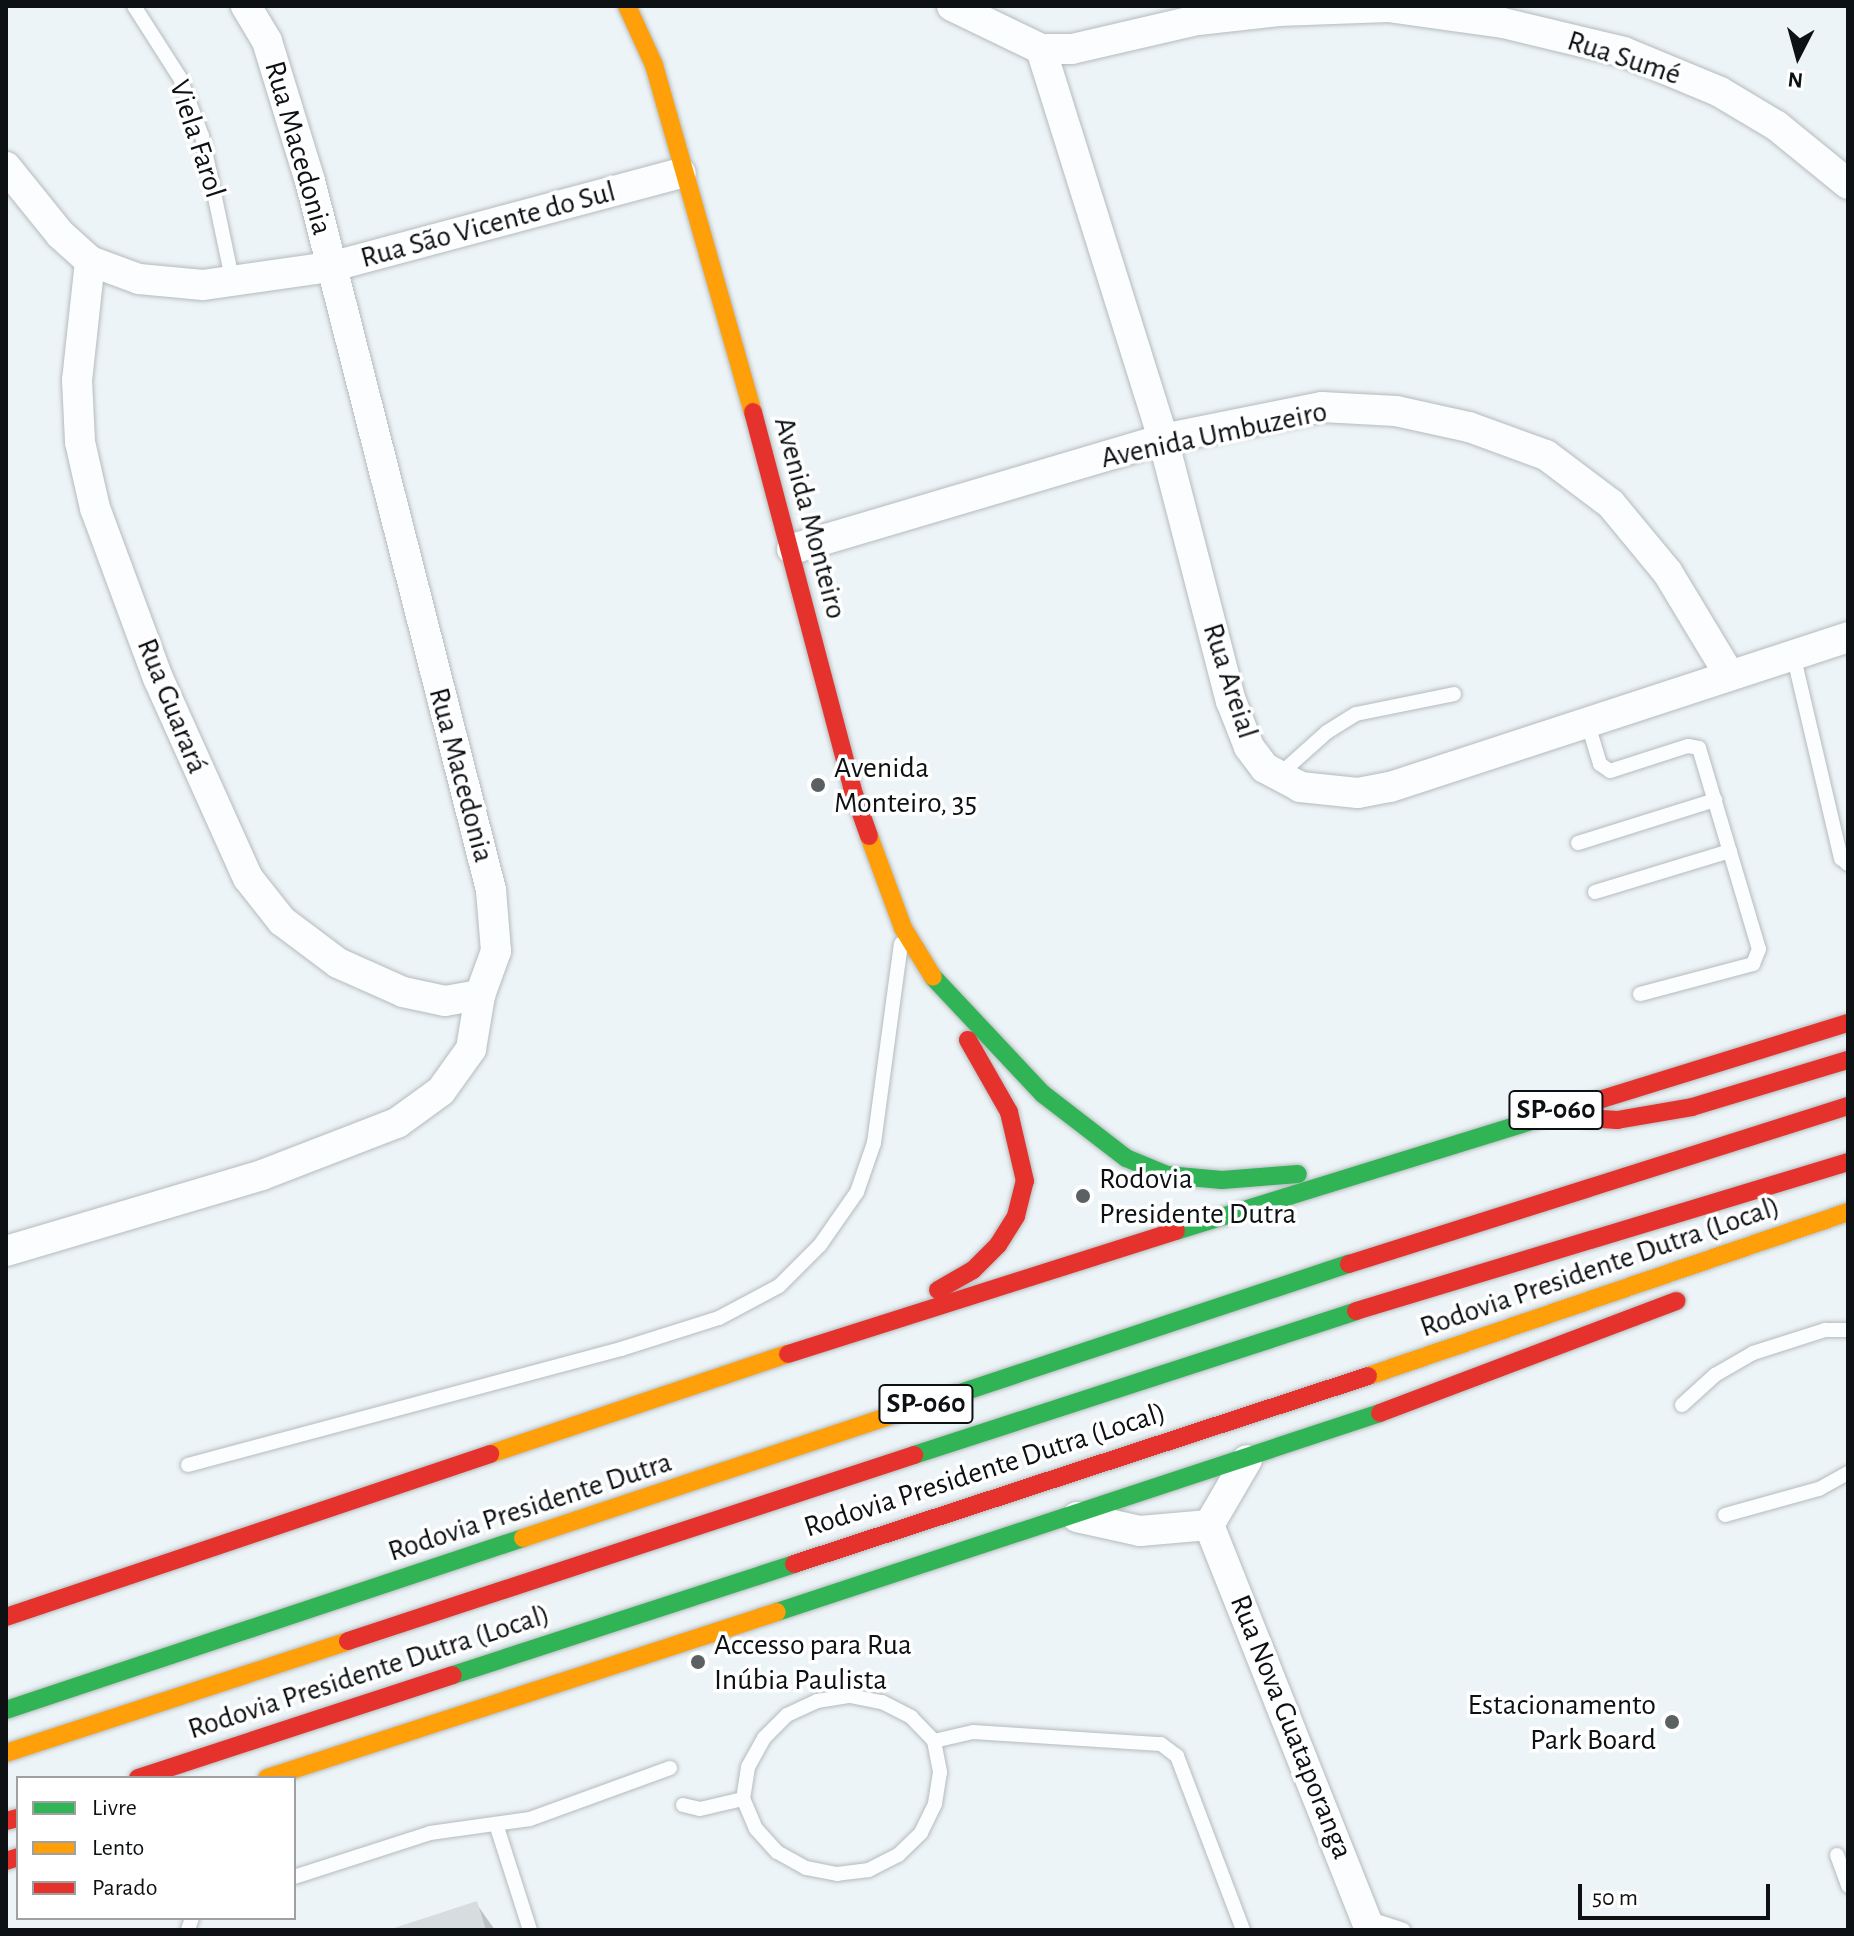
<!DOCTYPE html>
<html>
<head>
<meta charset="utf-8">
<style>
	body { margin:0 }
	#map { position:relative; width:1854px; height:1936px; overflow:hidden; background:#edf4f7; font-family:"Alegreya Sans",sans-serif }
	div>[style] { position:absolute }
	.shadow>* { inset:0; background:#0003 }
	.building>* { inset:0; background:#d7dddf }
	.roads { filter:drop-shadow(0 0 2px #b5bbbd) drop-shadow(0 0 2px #b5bbbd) }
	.lane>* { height:14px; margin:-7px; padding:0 7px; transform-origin:7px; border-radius:7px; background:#fcfdfe }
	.street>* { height:30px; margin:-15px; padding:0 15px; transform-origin:15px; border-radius:15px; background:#fcfdfe }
	.fast>* { height:18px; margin:-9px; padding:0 9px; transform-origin:9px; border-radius:9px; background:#30b455 }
	.slow>* { height:18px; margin:-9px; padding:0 9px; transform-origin:9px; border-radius:9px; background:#ff9f0a }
	.jam>* { height:18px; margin:-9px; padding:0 9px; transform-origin:9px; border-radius:9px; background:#e5322d }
	.dots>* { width:22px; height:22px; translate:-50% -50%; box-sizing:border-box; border:4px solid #fff; border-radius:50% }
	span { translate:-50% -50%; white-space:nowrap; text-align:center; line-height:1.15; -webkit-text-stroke:7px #fff; paint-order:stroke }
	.shield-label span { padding:2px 6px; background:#fff; border:2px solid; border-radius:6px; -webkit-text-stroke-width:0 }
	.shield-label { font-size:28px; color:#0d1113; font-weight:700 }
	.street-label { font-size:30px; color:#0d1113 }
	.poi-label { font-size:30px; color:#0d1113 }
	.left { translate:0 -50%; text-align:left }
	.right { translate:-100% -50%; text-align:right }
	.frame { position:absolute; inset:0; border:8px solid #0d1113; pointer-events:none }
	.legend { position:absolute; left:16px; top:1776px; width:280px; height:144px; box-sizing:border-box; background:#fff; border:2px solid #9ea0a1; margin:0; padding:10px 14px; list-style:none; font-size:24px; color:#0d1113 }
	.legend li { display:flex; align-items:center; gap:16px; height:40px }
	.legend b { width:40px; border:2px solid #9ea0a1 }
	.north { position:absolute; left:1758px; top:16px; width:80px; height:80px; -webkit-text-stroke:6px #fff; paint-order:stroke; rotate:186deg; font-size:22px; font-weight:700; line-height:32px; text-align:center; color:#0d1113 }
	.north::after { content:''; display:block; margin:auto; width:28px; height:36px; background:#0d1113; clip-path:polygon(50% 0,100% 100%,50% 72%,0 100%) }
	.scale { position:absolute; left:1578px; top:1884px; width:192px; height:36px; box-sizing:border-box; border:4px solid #0d1113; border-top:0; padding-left:10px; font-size:24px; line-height:28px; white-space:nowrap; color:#0d1113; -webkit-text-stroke:6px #fff; paint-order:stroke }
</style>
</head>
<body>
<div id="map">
	<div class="shadow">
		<i style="clip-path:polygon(476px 1903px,495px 1930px,396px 1930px)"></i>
	</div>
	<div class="building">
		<i style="clip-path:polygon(477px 1901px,486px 1930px,391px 1930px,391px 1929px)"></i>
	</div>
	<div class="roads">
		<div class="lane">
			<i style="left:134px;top:6px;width:85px;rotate:57.4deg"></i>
			<i style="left:180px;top:78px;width:62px;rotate:69.2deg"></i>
			<i style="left:202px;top:136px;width:150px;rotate:78.1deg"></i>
			<i style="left:1793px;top:654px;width:210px;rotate:76.8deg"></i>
			<i style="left:1841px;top:858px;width:9px;rotate:41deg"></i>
			<i style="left:1587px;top:721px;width:45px;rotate:73.2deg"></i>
			<i style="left:1600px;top:764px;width:12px;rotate:35deg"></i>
			<i style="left:1610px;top:771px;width:82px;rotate:-17.8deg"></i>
			<i style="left:1688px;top:746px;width:11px;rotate:10deg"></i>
			<i style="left:1699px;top:748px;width:210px;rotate:73.4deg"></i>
			<i style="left:1759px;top:949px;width:16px;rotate:112deg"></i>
			<i style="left:1753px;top:964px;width:117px;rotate:165.1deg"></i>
			<i style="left:1279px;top:775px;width:64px;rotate:-41.9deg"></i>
			<i style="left:1327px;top:732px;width:34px;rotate:-32deg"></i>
			<i style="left:1356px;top:714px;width:100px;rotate:-11.5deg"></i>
			<i style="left:1578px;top:843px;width:144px;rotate:-17.4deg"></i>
			<i style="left:1595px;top:892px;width:141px;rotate:-16.9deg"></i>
			<i style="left:1682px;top:1405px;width:45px;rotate:-42.3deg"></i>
			<i style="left:1715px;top:1375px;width:44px;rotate:-30.1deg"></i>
			<i style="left:1753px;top:1353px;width:76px;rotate:-17.7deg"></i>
			<i style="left:1825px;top:1330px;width:23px"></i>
			<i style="left:188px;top:1465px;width:448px;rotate:-15deg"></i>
			<i style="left:621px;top:1349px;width:103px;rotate:-17.6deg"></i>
			<i style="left:719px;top:1318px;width:68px;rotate:-28.1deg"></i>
			<i style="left:779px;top:1286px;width:58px;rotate:-45deg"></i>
			<i style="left:820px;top:1245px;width:65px;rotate:-55.1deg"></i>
			<i style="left:857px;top:1192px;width:52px;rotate:-70.9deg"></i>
			<i style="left:874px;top:1143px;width:201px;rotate:-82.3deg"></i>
			<i style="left:1725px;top:1515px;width:98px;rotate:-15.5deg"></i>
			<i style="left:1819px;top:1489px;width:33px;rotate:-29deg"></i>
			<i style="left:850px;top:1696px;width:33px;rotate:11deg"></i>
			<i style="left:882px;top:1702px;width:33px;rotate:27deg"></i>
			<i style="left:911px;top:1717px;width:33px;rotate:46deg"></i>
			<i style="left:934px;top:1741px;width:32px;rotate:79deg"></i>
			<i style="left:940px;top:1772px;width:32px;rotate:99deg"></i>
			<i style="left:935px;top:1804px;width:32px;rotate:116deg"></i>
			<i style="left:921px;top:1833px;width:32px;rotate:136deg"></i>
			<i style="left:898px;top:1855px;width:33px;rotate:153deg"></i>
			<i style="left:869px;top:1870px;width:32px;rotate:173deg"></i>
			<i style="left:837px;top:1874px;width:32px;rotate:-169deg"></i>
			<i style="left:806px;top:1868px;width:33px;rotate:-151deg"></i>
			<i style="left:777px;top:1852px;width:31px;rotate:-132deg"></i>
			<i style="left:756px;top:1829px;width:33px;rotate:-113deg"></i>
			<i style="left:743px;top:1799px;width:32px;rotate:-81deg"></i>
			<i style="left:748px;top:1767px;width:33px;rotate:-61deg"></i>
			<i style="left:764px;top:1738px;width:33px;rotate:-45deg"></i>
			<i style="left:787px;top:1715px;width:33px;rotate:-25deg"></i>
			<i style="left:817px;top:1701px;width:33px;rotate:-9deg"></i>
			<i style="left:934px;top:1741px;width:40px;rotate:-13deg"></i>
			<i style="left:973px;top:1732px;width:188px;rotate:3.7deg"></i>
			<i style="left:1161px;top:1744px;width:20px;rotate:37deg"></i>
			<i style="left:1177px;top:1756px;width:186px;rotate:69.2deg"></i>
			<i style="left:683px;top:1805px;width:17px;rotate:13deg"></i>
			<i style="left:700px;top:1809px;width:44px;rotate:-13.1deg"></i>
			<i style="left:496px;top:1824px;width:111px;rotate:72.2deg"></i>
			<i style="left:1837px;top:1855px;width:33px;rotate:70deg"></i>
			<i style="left:294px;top:1877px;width:143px;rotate:-17.9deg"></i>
			<i style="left:430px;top:1833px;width:101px;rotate:-8deg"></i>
			<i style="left:530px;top:1819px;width:149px;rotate:-20deg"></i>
			<i style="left:1367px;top:1918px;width:38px;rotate:18deg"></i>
			<i style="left:188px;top:1930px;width:13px;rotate:-72deg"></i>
		</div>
		<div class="street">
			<i style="left:952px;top:6px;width:99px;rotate:25.8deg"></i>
			<i style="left:1041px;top:49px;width:31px"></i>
			<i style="left:1072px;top:49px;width:129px;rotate:-13deg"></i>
			<i style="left:1198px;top:20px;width:81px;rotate:-6.4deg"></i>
			<i style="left:1278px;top:11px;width:110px;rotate:-2.1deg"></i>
			<i style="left:1388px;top:7px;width:116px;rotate:7.9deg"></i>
			<i style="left:1503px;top:23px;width:124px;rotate:13.5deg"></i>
			<i style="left:1624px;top:52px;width:104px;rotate:22.6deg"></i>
			<i style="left:1720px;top:92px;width:66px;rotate:30.8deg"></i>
			<i style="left:1777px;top:126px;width:92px;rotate:39.2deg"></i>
			<i style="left:1041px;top:49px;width:409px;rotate:72.6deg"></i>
			<i style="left:1163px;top:439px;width:271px;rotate:75.5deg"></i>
			<i style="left:1231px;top:701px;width:49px;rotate:68.6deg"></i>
			<i style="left:1249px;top:747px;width:26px;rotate:53deg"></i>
			<i style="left:1265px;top:768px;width:40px;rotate:28deg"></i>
			<i style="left:1300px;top:787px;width:58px;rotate:5.9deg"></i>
			<i style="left:1358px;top:793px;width:33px;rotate:-11deg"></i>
			<i style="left:1390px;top:787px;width:482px;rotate:-18.1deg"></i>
			<i style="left:6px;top:167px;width:86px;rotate:51.1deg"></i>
			<i style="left:60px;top:234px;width:40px;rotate:42deg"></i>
			<i style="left:90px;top:261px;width:52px;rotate:20.2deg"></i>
			<i style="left:139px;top:279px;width:64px;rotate:5.4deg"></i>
			<i style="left:203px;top:285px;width:128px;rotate:-8.1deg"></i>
			<i style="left:330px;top:267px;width:363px;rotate:-15deg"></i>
			<i style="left:90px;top:261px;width:120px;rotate:96.2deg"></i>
			<i style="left:77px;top:380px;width:62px;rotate:87.2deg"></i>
			<i style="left:80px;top:442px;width:68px;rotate:77.2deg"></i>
			<i style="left:95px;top:508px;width:181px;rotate:69.7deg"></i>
			<i style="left:158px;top:678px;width:219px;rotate:65.8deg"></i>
			<i style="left:248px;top:878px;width:55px;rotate:51.7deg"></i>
			<i style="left:282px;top:921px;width:70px;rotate:36.9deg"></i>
			<i style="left:338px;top:963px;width:71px;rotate:24deg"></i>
			<i style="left:403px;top:992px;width:43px;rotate:12.1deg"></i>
			<i style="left:445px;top:1001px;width:36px;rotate:-10deg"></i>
			<i style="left:792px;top:549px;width:387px;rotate:-16.5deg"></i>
			<i style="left:1163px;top:439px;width:162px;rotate:-11.4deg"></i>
			<i style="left:1322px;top:407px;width:74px;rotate:3.1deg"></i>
			<i style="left:1396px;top:411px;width:75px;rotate:12.4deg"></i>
			<i style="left:1469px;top:427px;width:82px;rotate:20deg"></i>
			<i style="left:1546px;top:455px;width:81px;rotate:37deg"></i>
			<i style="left:1611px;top:504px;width:89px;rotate:50.4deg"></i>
			<i style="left:1668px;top:573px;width:118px;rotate:58.9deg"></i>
			<i style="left:6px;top:1251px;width:267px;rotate:-16.5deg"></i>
			<i style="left:262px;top:1175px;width:145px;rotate:-21.1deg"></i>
			<i style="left:397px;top:1123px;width:54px;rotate:-36deg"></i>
			<i style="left:441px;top:1091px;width:52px;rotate:-54.5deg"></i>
			<i style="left:471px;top:1049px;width:55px;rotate:-80.5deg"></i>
			<i style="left:480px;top:995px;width:47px;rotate:-70deg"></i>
			<i style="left:496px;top:951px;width:61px;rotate:-94.7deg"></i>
			<i style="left:491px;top:890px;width:732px;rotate:-104.32deg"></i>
			<i style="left:310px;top:181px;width:146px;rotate:-107.1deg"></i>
			<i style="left:267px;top:41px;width:41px;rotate:-121deg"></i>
			<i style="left:1077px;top:1517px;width:65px;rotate:12.5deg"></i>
			<i style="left:1140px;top:1531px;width:69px;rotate:-5deg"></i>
			<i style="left:1209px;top:1525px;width:436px;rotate:68.3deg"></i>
			<i style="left:1209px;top:1525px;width:75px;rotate:-59.7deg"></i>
		</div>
		<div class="fast">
			<i style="left:933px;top:977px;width:161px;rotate:46.8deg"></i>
			<i style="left:1043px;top:1094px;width:105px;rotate:37.6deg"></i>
			<i style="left:1126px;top:1158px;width:44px;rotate:22.5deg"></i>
			<i style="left:1167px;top:1175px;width:55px;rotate:5.2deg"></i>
			<i style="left:1222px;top:1180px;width:76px;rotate:-4.5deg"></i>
			<i style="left:1176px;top:1231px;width:446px;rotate:-17.2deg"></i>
			<i style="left:942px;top:1399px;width:429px;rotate:-18.4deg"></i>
			<i style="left:914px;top:1455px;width:465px;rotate:-18deg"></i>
			<i style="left:777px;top:1612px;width:635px;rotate:-18.26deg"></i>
			<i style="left:453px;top:1675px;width:359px;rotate:-18deg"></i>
			<i style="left:6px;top:1710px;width:545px;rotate:-18.4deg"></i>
		</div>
		<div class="slow">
			<i style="left:627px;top:6px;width:65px;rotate:65.4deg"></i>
			<i style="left:654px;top:65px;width:361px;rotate:74.1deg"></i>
			<i style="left:869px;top:836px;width:98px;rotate:69.7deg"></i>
			<i style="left:903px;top:928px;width:57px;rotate:58.5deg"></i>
			<i style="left:1368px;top:1376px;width:507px;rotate:-18.86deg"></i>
			<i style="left:490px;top:1454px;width:314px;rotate:-18.6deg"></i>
			<i style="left:523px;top:1538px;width:441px;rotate:-18.4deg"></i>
			<i style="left:6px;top:1753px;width:360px;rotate:-18.1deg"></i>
			<i style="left:267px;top:1778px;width:536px;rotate:-18.03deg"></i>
		</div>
		<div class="jam">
			<i style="left:753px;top:412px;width:389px;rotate:75.2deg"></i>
			<i style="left:852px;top:788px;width:51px;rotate:70.5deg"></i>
			<i style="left:1602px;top:1099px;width:257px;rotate:-17.2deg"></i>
			<i style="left:1587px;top:1118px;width:30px;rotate:4deg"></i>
			<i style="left:1617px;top:1120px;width:76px;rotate:-9.8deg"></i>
			<i style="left:1692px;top:1107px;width:163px;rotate:-16.8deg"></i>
			<i style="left:1349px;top:1264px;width:523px;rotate:-17.57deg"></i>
			<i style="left:938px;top:1290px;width:40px;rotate:-29.7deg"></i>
			<i style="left:973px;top:1270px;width:35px;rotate:-45deg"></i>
			<i style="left:998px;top:1245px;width:34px;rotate:-58deg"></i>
			<i style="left:1016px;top:1216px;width:36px;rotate:-76deg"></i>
			<i style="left:1025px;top:1181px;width:71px;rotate:-103.1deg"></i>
			<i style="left:1009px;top:1112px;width:83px;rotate:-119.7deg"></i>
			<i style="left:1356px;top:1311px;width:514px;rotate:-16.85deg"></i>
			<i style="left:788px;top:1354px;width:407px;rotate:-17.6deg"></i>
			<i style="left:1380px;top:1413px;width:317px;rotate:-20.7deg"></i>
			<i style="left:794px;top:1564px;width:604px;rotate:-18.13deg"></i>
			<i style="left:6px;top:1617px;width:511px;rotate:-18.61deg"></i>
			<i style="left:348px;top:1641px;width:596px;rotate:-18.19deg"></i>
			<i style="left:138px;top:1778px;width:331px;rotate:-18.1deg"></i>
			<i style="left:6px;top:1821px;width:12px;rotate:-14deg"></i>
			<i style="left:6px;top:1861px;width:13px;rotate:-18deg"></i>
		</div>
	</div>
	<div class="dots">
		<i style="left:818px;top:785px;background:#5b6063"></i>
		<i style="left:1083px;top:1196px;background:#5b6063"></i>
		<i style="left:698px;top:1662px;background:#5b6063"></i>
		<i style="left:1672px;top:1722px;background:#5b6063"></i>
	</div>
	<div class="shield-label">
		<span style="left:1556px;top:1110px">SP-060</span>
		<span style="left:926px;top:1404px">SP-060</span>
	</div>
	<div class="street-label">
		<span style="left:1624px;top:58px;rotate:18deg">Rua Sumé</span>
		<span style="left:197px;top:139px;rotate:72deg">Viela Farol</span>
		<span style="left:298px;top:148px;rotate:74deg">Rua Macedonia</span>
		<span style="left:488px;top:225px;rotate:-15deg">Rua São Vicente do Sul</span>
		<span style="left:1214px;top:435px;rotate:-12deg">Avenida Umbuzeiro</span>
		<span style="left:810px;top:518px;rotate:75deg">Avenida Monteiro</span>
		<span style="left:1230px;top:681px;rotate:72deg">Rua Areial</span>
		<span style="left:172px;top:706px;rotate:68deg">Rua Guarará</span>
		<span style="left:461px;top:775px;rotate:75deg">Rua Macedonia</span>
		<span style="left:1600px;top:1267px;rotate:-19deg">Rodovia Presidente Dutra (Local)</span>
		<span style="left:985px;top:1470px;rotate:-18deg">Rodovia Presidente Dutra (Local)</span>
		<span style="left:530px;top:1507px;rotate:-18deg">Rodovia Presidente Dutra</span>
		<span style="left:369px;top:1672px;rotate:-18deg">Rodovia Presidente Dutra (Local)</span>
		<span style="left:1291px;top:1727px;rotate:68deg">Rua Nova Guataporanga</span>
	</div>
	<div class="poi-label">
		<span class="left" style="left:834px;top:785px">Avenida<br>Monteiro, 35</span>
		<span class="left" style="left:1099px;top:1196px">Rodovia<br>Presidente Dutra</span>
		<span class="left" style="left:714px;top:1662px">Accesso para Rua<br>Inúbia Paulista</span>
		<span class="right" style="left:1656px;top:1722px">Estacionamento<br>Park Board</span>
	</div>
	<div class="frame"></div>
	<ul class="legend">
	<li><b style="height:10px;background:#30b455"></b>Livre</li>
	<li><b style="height:10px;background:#ff9f0a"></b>Lento</li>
	<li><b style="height:10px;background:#e5322d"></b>Parado</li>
	</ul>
	<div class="north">N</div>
	<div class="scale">50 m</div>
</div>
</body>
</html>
